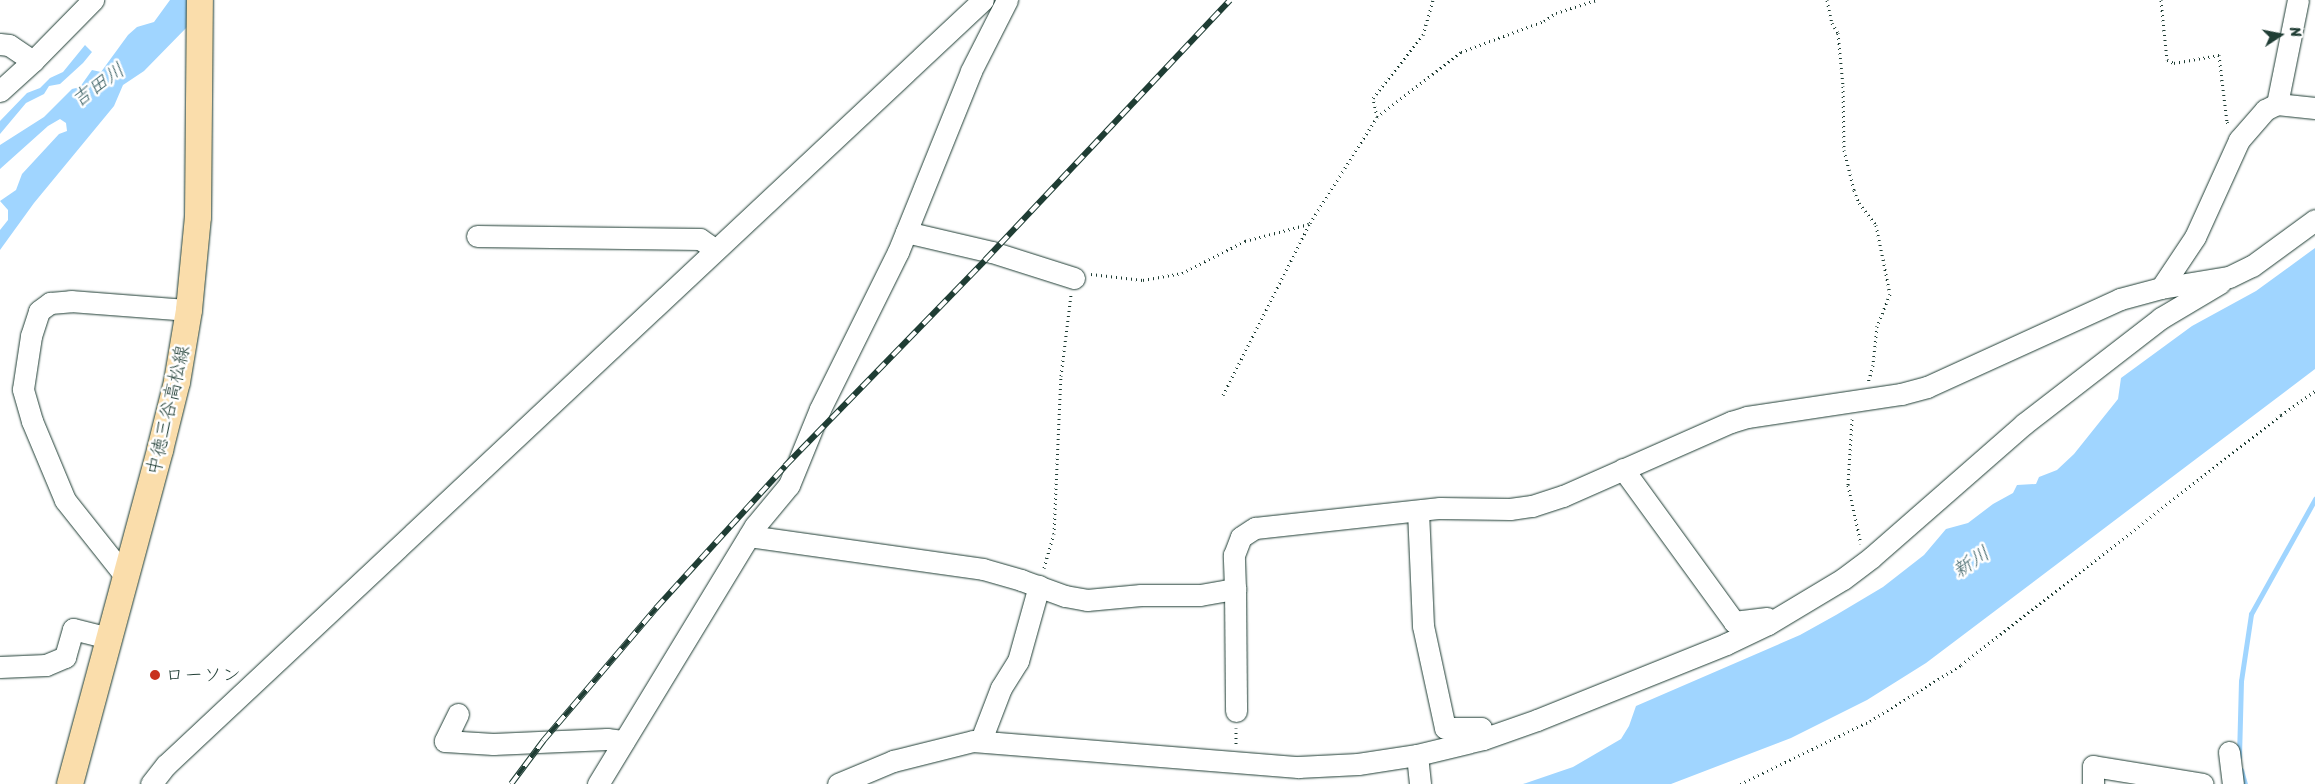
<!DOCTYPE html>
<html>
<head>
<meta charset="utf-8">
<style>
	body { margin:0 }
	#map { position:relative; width:2315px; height:784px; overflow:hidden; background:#fff; font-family:Sriracha,"Klee One",sans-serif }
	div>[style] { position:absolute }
	.water>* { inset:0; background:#a0d5ff }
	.stream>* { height:5px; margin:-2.5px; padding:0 2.5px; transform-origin:2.5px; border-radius:2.5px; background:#a0d5ff }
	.path>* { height:3px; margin-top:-1.5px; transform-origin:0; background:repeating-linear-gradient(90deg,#1f3d34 0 1px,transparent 0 5px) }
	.roads { filter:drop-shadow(0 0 1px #1f3d34) drop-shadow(0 0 1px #1f3d34) }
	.minor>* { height:21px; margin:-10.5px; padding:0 10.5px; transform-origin:10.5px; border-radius:10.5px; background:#fff }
	.major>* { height:26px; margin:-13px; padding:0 13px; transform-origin:13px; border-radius:13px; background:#faddab }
	.rail>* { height:5.5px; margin-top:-2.75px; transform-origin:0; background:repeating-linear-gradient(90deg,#fff 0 11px,#1f3d34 0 22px); box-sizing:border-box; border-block:1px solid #1f3d34 }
	.dots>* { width:14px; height:14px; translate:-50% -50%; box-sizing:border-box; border:2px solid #fff; border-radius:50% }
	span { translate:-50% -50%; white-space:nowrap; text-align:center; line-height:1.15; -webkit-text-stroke:5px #fff; paint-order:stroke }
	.street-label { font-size:19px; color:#1f3d34 }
	.poi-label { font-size:19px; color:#1f3d34 }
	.left { translate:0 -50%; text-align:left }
	.water-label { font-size:20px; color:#3f6367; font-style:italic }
	.north { position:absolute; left:2255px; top:10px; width:50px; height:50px; -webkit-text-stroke:4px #fff; paint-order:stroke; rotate:79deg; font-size:14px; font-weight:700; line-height:20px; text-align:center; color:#1f3d34 }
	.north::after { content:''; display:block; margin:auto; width:18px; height:22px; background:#1f3d34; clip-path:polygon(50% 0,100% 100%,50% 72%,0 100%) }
</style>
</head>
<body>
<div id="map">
	<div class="water">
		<i style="clip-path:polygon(170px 0,193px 0,190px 24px,144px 71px,123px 85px,114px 106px,34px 203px,0 250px,0 230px,8px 220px,8px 210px,0 201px,16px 190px,22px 174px,59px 134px,67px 131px,66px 123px,60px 119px,48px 126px,0 169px,0 145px,44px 117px,72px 89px,80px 87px,92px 70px,101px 72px,128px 35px,137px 27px,154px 22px)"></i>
		<i style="clip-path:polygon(85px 45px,92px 52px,83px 63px,60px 84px,49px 86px,44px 94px,26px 103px,0 134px,0 121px,27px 93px,40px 88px,50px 78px,63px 72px)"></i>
		<i style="clip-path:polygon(2315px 248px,2315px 369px,1926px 663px,1867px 700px,1791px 738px,1671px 784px,1523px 784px,1573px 767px,1621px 739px,1629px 726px,1636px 706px,1800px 635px,1836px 615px,1883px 587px,1924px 555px,1946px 529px,1968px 523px,1993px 504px,2013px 493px,2017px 485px,2036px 484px,2039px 477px,2057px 470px,2074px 454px,2118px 399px,2121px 378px,2192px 326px,2256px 291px)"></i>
	</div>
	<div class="stream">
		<i style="left:2239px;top:757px;width:76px;rotate:-88.5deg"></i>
		<i style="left:2241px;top:681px;width:68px;rotate:-81.5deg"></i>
		<i style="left:2251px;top:614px;width:132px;rotate:-60.9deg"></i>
		<i style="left:2241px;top:770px;width:15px;rotate:74deg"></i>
	</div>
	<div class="path">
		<i style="left:1827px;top:0;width:24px;rotate:78deg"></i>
		<i style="left:1832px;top:23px;width:12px;rotate:59deg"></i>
		<i style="left:1838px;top:33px;width:53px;rotate:84.6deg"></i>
		<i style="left:1843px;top:86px;width:64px;rotate:89.1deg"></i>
		<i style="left:1844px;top:150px;width:41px;rotate:76deg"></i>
		<i style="left:1854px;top:190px;width:14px;rotate:69deg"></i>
		<i style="left:1859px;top:203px;width:28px;rotate:52deg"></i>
		<i style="left:1876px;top:225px;width:70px;rotate:78.5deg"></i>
		<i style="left:1890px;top:294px;width:35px;rotate:112deg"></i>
		<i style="left:1877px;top:326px;width:39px;rotate:96deg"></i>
		<i style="left:1873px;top:365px;width:18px;rotate:106deg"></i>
		<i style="left:2161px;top:0;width:60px;rotate:84.3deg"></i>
		<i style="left:2167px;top:60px;width:8px;rotate:23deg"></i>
		<i style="left:2174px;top:63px;width:46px;rotate:-10.1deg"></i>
		<i style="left:2219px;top:55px;width:67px;rotate:83.2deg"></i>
		<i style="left:2227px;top:122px;width:4px;rotate:56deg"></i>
		<i style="left:1377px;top:117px;width:19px;rotate:-102deg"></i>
		<i style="left:1373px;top:98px;width:80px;rotate:-51.6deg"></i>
		<i style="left:1423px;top:35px;width:36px;rotate:-74deg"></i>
		<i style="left:1091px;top:274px;width:52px;rotate:6.6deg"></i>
		<i style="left:1143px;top:280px;width:40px;rotate:-10deg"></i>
		<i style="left:1182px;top:273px;width:71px;rotate:-26.9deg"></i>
		<i style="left:1245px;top:241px;width:66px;rotate:-14.9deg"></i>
		<i style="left:1223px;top:395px;width:193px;rotate:-63.2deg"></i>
		<i style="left:1310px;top:223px;width:125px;rotate:-57.7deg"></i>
		<i style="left:1377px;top:117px;width:106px;rotate:-37.7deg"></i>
		<i style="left:1461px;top:52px;width:89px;rotate:-20.5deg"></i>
		<i style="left:1544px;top:21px;width:14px;rotate:-34deg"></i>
		<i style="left:1556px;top:13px;width:42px;rotate:-18deg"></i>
		<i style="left:1852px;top:419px;width:66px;rotate:93.5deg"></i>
		<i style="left:1848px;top:485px;width:60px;rotate:77.6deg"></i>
		<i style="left:1044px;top:568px;width:35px;rotate:-74deg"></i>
		<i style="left:1054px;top:534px;width:158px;rotate:-87.5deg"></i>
		<i style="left:1061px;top:376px;width:83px;rotate:-83deg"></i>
		<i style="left:1236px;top:744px;width:16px;rotate:-90deg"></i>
		<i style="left:1740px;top:784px;width:144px;rotate:-25.9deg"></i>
		<i style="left:1870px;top:721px;width:107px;rotate:-31.6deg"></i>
		<i style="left:1961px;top:665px;width:406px;rotate:-38deg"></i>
		<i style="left:2281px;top:415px;width:42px;rotate:-35.2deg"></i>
	</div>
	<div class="roads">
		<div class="minor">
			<i style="left:0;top:44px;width:9px;rotate:6deg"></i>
			<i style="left:9px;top:45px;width:29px;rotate:34deg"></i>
			<i style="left:33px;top:61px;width:86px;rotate:-45.5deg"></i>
			<i style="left:0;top:91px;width:45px;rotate:-42.3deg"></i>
			<i style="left:2277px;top:104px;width:106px;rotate:-78.6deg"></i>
			<i style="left:906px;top:232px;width:88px;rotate:13.1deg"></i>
			<i style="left:992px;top:252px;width:86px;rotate:17.6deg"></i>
			<i style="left:477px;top:236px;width:223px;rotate:0.8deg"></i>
			<i style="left:700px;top:239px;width:19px;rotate:35deg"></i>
			<i style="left:2161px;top:288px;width:61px;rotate:-56.3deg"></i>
			<i style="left:2195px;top:237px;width:107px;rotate:-65.6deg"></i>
			<i style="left:2239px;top:140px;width:40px;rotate:-49deg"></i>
			<i style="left:2265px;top:110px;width:13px;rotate:-27deg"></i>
			<i style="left:2277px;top:104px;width:38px;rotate:6deg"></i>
			<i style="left:1623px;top:469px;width:189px;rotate:54deg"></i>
			<i style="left:1734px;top:622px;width:33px;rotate:-7deg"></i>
			<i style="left:1418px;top:511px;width:115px;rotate:87.5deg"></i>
			<i style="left:1423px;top:626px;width:104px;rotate:77.8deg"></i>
			<i style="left:1445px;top:728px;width:36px"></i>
			<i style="left:1481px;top:728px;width:11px;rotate:80deg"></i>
			<i style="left:749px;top:536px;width:236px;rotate:8deg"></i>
			<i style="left:983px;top:569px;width:40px;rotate:16deg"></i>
			<i style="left:1021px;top:580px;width:47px;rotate:20deg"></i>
			<i style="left:1065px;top:596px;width:22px;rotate:10deg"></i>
			<i style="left:1087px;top:600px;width:54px;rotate:-5.3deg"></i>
			<i style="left:1141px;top:595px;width:59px"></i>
			<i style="left:1200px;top:595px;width:36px;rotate:-10deg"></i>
			<i style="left:1235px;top:589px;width:34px;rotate:-92deg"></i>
			<i style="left:1234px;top:555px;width:19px;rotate:-69deg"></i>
			<i style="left:1241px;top:537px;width:17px;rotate:-33deg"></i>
			<i style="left:1255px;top:528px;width:186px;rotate:-6.2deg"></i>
			<i style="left:1440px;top:508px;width:70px;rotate:0.8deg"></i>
			<i style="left:1510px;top:509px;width:22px;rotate:-8deg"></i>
			<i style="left:1532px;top:506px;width:33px;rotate:-18deg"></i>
			<i style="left:1563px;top:496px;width:184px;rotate:-23.8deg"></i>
			<i style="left:1731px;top:422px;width:17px;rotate:-17deg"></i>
			<i style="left:1747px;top:417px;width:156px;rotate:-8.5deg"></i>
			<i style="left:1901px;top:394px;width:27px;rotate:-15deg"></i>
			<i style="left:1927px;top:387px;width:212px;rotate:-24.5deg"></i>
			<i style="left:2120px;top:299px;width:42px;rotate:-15deg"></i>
			<i style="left:2161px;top:288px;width:69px;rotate:-9.2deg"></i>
			<i style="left:2229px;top:277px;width:25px;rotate:-26deg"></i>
			<i style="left:2252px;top:266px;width:78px;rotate:-36.1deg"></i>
			<i style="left:126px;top:577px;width:98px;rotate:-128.4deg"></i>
			<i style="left:65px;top:500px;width:86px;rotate:-112.7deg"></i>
			<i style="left:32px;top:421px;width:33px;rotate:-106deg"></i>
			<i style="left:23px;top:389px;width:54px;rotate:-81.4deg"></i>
			<i style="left:31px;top:336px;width:26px;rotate:-72deg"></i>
			<i style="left:39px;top:311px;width:14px;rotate:-36deg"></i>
			<i style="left:50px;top:303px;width:21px;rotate:-5deg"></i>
			<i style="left:71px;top:301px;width:118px;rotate:4.4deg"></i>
			<i style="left:1235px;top:589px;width:122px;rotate:89.5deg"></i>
			<i style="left:0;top:667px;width:46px;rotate:-2.5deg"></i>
			<i style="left:46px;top:665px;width:21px;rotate:-23deg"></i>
			<i style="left:65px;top:657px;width:29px;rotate:-74deg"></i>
			<i style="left:73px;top:629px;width:37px;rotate:14deg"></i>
			<i style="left:458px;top:714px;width:30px;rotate:116deg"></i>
			<i style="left:445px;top:741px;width:48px;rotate:3.6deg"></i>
			<i style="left:493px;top:744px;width:114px;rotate:-2.5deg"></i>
			<i style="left:607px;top:739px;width:17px;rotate:7deg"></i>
			<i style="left:981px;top:740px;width:56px;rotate:-69deg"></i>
			<i style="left:1001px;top:688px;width:32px;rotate:-58deg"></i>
			<i style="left:1018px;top:661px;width:78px;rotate:-74.4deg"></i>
			<i style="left:2229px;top:752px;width:32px;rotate:83deg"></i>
			<i style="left:1417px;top:755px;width:29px;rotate:84deg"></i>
			<i style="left:151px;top:784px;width:24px;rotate:-52deg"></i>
			<i style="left:166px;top:765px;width:1119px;rotate:-43.12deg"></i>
			<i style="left:598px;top:784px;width:302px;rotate:-58.7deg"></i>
			<i style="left:755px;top:526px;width:53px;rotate:-50.3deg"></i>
			<i style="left:789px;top:485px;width:82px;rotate:-67.8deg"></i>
			<i style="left:820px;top:409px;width:175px;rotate:-63.6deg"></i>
			<i style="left:898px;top:252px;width:195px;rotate:-68deg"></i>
			<i style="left:971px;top:71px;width:80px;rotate:-63.1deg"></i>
			<i style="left:838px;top:784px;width:60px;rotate:-22.7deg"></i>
			<i style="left:893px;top:761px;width:82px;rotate:-14deg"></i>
			<i style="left:973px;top:741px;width:326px;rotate:4.6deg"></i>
			<i style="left:1298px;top:767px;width:60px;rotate:-2.9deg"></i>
			<i style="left:1358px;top:764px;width:60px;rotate:-8.7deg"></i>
			<i style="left:1417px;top:755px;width:68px;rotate:-13.6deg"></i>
			<i style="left:1483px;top:739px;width:57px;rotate:-19.4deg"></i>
			<i style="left:1537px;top:720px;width:204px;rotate:-21.9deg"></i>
			<i style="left:1726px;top:644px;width:47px;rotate:-25.5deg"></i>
			<i style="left:1768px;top:624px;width:87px;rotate:-31deg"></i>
			<i style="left:1843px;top:579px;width:36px;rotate:-37deg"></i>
			<i style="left:1872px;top:557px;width:202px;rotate:-41.2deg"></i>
			<i style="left:2024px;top:424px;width:173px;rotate:-37.7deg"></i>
			<i style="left:2161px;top:318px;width:69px;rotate:-30.7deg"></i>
			<i style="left:2093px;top:784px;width:18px;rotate:-90deg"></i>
			<i style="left:2093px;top:766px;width:111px;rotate:9.3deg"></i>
		</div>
		<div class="major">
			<i style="left:70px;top:784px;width:346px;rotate:-74.9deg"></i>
			<i style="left:160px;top:450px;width:70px;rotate:-76deg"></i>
			<i style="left:177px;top:382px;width:73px;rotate:-80.5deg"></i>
			<i style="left:189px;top:310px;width:93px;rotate:-84.5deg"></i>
			<i style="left:198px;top:217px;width:217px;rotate:-89.5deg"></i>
		</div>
	</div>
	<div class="rail">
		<i style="left:511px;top:784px;width:54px;rotate:-53.3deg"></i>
		<i style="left:543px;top:741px;width:175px;rotate:-49.6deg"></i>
		<i style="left:656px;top:608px;width:192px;rotate:-47.7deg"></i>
		<i style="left:785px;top:466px;width:287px;rotate:-45.8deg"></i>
		<i style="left:985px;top:260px;width:357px;rotate:-46.7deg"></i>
	</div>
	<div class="dots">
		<i style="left:155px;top:675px;background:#c8321e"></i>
	</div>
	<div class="street-label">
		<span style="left:168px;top:410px;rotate:-77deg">中徳三谷高松線</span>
	</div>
	<div class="poi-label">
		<span class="left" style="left:165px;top:675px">ローソン</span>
	</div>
	<div class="water-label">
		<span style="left:98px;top:85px;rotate:-36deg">吉田川</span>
		<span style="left:1971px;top:562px;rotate:-34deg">新川</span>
	</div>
	<div class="north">N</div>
</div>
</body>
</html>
